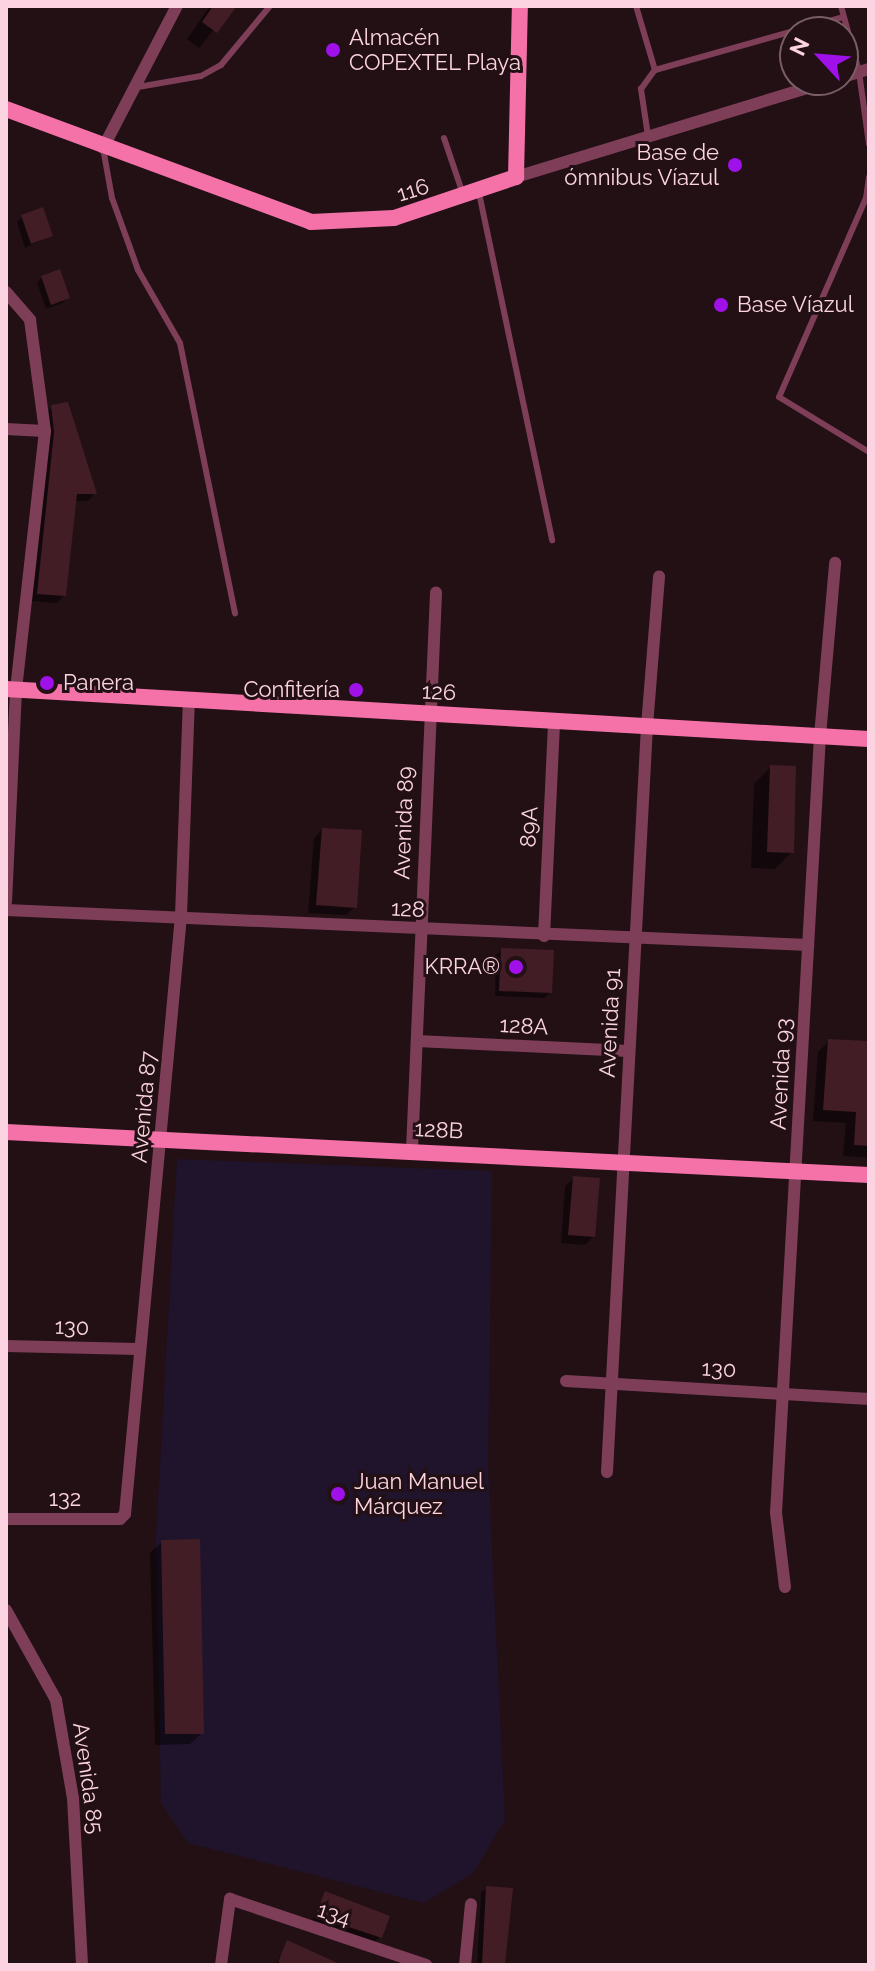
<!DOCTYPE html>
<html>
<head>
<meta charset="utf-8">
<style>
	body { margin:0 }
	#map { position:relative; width:875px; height:1971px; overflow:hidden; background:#221015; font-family:Raleway,sans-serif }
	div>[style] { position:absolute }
	.green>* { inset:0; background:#20132c }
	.shadow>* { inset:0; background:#0007 }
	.building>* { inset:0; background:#421d26 }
	.lane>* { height:6px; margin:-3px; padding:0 3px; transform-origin:3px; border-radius:3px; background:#7e3e58 }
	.street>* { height:12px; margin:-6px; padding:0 6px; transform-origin:6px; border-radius:6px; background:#7e3e58 }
	.secondary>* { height:16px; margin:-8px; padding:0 8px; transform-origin:8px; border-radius:8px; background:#f572a9 }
	.dots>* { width:22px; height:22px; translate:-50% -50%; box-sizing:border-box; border:4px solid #221015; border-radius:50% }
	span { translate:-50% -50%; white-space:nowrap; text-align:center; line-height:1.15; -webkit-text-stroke:6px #221015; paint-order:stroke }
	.poi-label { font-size:22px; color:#fcd4e1 }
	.left { translate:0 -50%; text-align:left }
	.right { translate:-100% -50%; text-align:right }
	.street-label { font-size:22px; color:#fcd4e1 }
	.frame { position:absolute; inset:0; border:8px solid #fcd4e1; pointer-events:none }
	.north { position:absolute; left:779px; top:16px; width:80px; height:80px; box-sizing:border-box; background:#221015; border:2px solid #795e67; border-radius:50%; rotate:296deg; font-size:22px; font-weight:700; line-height:32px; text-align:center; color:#fcd4e1 }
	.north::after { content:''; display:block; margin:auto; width:28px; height:36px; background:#a011ea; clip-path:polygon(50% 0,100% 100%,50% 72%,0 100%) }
</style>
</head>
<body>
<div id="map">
	<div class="green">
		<i style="clip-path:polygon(177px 1159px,492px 1171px,488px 1465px,505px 1820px,473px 1873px,424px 1903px,188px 1843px,161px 1803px,156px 1539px)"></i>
	</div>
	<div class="shadow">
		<i style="clip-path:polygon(210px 6px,233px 6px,199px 48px,187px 39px)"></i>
		<i style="clip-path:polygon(22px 217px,50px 236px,25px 248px,17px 222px)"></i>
		<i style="clip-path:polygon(42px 277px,68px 298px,62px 303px,46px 309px,37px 283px)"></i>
		<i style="clip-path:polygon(52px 407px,95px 493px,88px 501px,74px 501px,64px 595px,57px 603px,30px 601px,44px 415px)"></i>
		<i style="clip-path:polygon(771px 767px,792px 852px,775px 869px,751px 868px,754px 784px)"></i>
		<i style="clip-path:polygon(322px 830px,355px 907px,346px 915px,308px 913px,314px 838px)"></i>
		<i style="clip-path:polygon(502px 950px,550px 993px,544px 998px,495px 996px,496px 955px)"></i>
		<i style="clip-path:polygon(829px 1041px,869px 1043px,869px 1158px,843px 1156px,846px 1123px,813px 1121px,818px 1052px)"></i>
		<i style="clip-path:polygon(574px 1178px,593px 1237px,585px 1245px,561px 1243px,565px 1186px)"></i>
		<i style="clip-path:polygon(162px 1542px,202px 1733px,190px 1744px,155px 1745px,150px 1553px)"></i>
		<i style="clip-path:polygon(487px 1888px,511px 1890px,505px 1965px,477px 1965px,481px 1893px)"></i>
		<i style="clip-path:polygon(325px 1894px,380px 1937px,375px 1942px,311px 1922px)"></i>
		<i style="clip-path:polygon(288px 1942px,340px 1965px,275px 1965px)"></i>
	</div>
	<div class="building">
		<i style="clip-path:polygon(213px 6px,237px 6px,217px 33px,202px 22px)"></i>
		<i style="clip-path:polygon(43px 207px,53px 236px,31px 244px,21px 215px)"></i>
		<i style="clip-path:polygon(60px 269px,70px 298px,51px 305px,41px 276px)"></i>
		<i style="clip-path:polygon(68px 402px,97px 494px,77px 494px,66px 596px,37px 594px,54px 432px,51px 405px)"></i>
		<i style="clip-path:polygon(770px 765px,796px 766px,794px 853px,767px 852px)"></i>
		<i style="clip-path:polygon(322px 828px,362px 830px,357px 908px,316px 905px)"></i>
		<i style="clip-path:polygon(501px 948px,554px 950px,552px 993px,499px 991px)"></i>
		<i style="clip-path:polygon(828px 1039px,869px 1041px,869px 1146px,854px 1145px,856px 1112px,823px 1110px)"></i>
		<i style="clip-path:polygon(573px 1176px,600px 1178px,595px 1237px,568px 1235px)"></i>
		<i style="clip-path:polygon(200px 1539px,204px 1734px,165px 1734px,161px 1540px)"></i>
		<i style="clip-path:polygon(486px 1886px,513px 1888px,505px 1965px,482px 1965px)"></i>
		<i style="clip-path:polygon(325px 1891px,390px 1916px,382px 1938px,315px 1916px)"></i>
		<i style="clip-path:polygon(287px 1940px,342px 1965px,285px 1965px,278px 1962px)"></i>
	</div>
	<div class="lane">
		<i style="left:636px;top:6px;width:67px;rotate:73.5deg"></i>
		<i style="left:841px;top:6px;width:68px;rotate:74.7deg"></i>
		<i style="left:859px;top:72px;width:73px;rotate:82.1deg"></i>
		<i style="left:138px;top:87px;width:64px;rotate:-9.9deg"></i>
		<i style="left:201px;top:76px;width:23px;rotate:-29deg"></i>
		<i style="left:221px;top:65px;width:77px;rotate:-50.3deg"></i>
		<i style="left:648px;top:136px;width:48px;rotate:-98.5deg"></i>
		<i style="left:641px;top:89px;width:24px;rotate:-54deg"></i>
		<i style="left:655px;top:70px;width:196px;rotate:-15.7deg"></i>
		<i style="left:444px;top:138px;width:59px;rotate:71.3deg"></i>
		<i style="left:103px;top:148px;width:51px;rotate:79.8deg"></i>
		<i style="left:112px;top:198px;width:77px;rotate:70.1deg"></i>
		<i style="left:138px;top:270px;width:84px;rotate:60.1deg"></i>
		<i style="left:180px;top:343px;width:276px;rotate:78.5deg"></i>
		<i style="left:869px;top:177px;width:21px;rotate:98deg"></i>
		<i style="left:866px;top:198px;width:217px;rotate:113.6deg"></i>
		<i style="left:779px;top:397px;width:105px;rotate:31.4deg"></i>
		<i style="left:479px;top:193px;width:355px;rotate:78.1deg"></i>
	</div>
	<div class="street">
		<i style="left:843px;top:77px;width:27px;rotate:-17deg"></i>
		<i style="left:103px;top:148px;width:160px;rotate:-62.5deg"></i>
		<i style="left:516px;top:177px;width:332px;rotate:-17deg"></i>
		<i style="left:6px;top:292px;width:37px;rotate:49deg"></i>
		<i style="left:30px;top:320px;width:112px;rotate:82.3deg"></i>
		<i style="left:45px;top:431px;width:261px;rotate:96.4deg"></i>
		<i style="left:16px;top:690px;width:212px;rotate:92.7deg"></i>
		<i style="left:6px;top:429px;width:39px;rotate:3deg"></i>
		<i style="left:6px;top:910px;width:803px;rotate:2.5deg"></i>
		<i style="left:544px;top:936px;width:215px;rotate:-87.3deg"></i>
		<i style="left:417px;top:1041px;width:212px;rotate:2.7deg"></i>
		<i style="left:412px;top:1150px;width:558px;rotate:-87.53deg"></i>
		<i style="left:6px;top:1346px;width:132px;rotate:1.3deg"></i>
		<i style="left:566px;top:1381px;width:304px;rotate:3.4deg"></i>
		<i style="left:607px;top:1472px;width:747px;rotate:-86.93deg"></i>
		<i style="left:647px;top:726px;width:150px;rotate:-85.4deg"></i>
		<i style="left:6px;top:1519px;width:114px"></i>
		<i style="left:120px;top:1519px;width:7px;rotate:-45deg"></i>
		<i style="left:125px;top:1514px;width:601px;rotate:-84.65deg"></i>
		<i style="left:181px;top:916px;width:217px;rotate:-87.9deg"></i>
		<i style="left:785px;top:1587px;width:75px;rotate:-96.9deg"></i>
		<i style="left:776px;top:1513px;width:778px;rotate:-86.76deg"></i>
		<i style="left:820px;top:736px;width:174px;rotate:-85deg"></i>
		<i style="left:6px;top:1610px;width:103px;rotate:60.9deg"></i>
		<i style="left:56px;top:1700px;width:99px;rotate:80.2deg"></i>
		<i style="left:73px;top:1798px;width:167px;rotate:86.9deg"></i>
		<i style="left:221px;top:1965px;width:67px;rotate:-82.2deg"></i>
		<i style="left:230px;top:1899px;width:207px;rotate:18.6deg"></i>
		<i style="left:465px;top:1965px;width:61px;rotate:-84.4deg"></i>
	</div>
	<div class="secondary">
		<i style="left:6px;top:109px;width:325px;rotate:20.3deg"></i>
		<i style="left:311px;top:222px;width:83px;rotate:-2.8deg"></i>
		<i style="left:394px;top:218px;width:129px;rotate:-18.6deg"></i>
		<i style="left:516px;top:177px;width:171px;rotate:-88.7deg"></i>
		<i style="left:6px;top:689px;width:864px;rotate:3.32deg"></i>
		<i style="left:6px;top:1132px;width:864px;rotate:2.85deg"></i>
	</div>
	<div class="dots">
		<i style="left:333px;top:50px;background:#a011ea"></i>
		<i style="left:735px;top:165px;background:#a011ea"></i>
		<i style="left:721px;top:305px;background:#a011ea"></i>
		<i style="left:47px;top:683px;background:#a011ea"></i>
		<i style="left:356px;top:690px;background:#a011ea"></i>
		<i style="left:516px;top:967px;background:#a011ea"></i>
		<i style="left:338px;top:1494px;background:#a011ea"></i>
	</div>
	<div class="poi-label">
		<span class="left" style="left:349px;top:50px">Almacén<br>COPEXTEL Playa</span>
		<span class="right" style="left:719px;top:165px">Base de<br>ómnibus Víazul</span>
		<span class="left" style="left:737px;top:305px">Base Víazul</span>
		<span class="left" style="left:63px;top:683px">Panera</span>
		<span class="right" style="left:340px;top:690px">Confitería</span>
		<span class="right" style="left:500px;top:967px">KRRA®</span>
		<span class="left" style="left:354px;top:1494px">Juan Manuel<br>Márquez</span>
	</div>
	<div class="street-label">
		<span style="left:413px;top:190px;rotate:-17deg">116</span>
		<span style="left:439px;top:692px;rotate:3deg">126</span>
		<span style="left:404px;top:823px;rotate:-88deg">Avenida 89</span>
		<span style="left:529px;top:827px;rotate:-87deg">89A</span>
		<span style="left:408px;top:909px;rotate:3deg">128</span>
		<span style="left:610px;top:1023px;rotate:-87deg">Avenida 91</span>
		<span style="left:524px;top:1026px;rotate:3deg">128A</span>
		<span style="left:781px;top:1074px;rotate:-87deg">Avenida 93</span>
		<span style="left:144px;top:1107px;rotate:-85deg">Avenida 87</span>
		<span style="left:439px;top:1130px;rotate:3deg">128B</span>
		<span style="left:72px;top:1327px;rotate:2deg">130</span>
		<span style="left:719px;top:1369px;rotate:3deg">130</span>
		<span style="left:65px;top:1499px">132</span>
		<span style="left:88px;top:1778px;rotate:82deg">Avenida 85</span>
		<span style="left:334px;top:1914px;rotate:18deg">134</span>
	</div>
	<div class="frame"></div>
	<div class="north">N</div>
</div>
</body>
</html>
